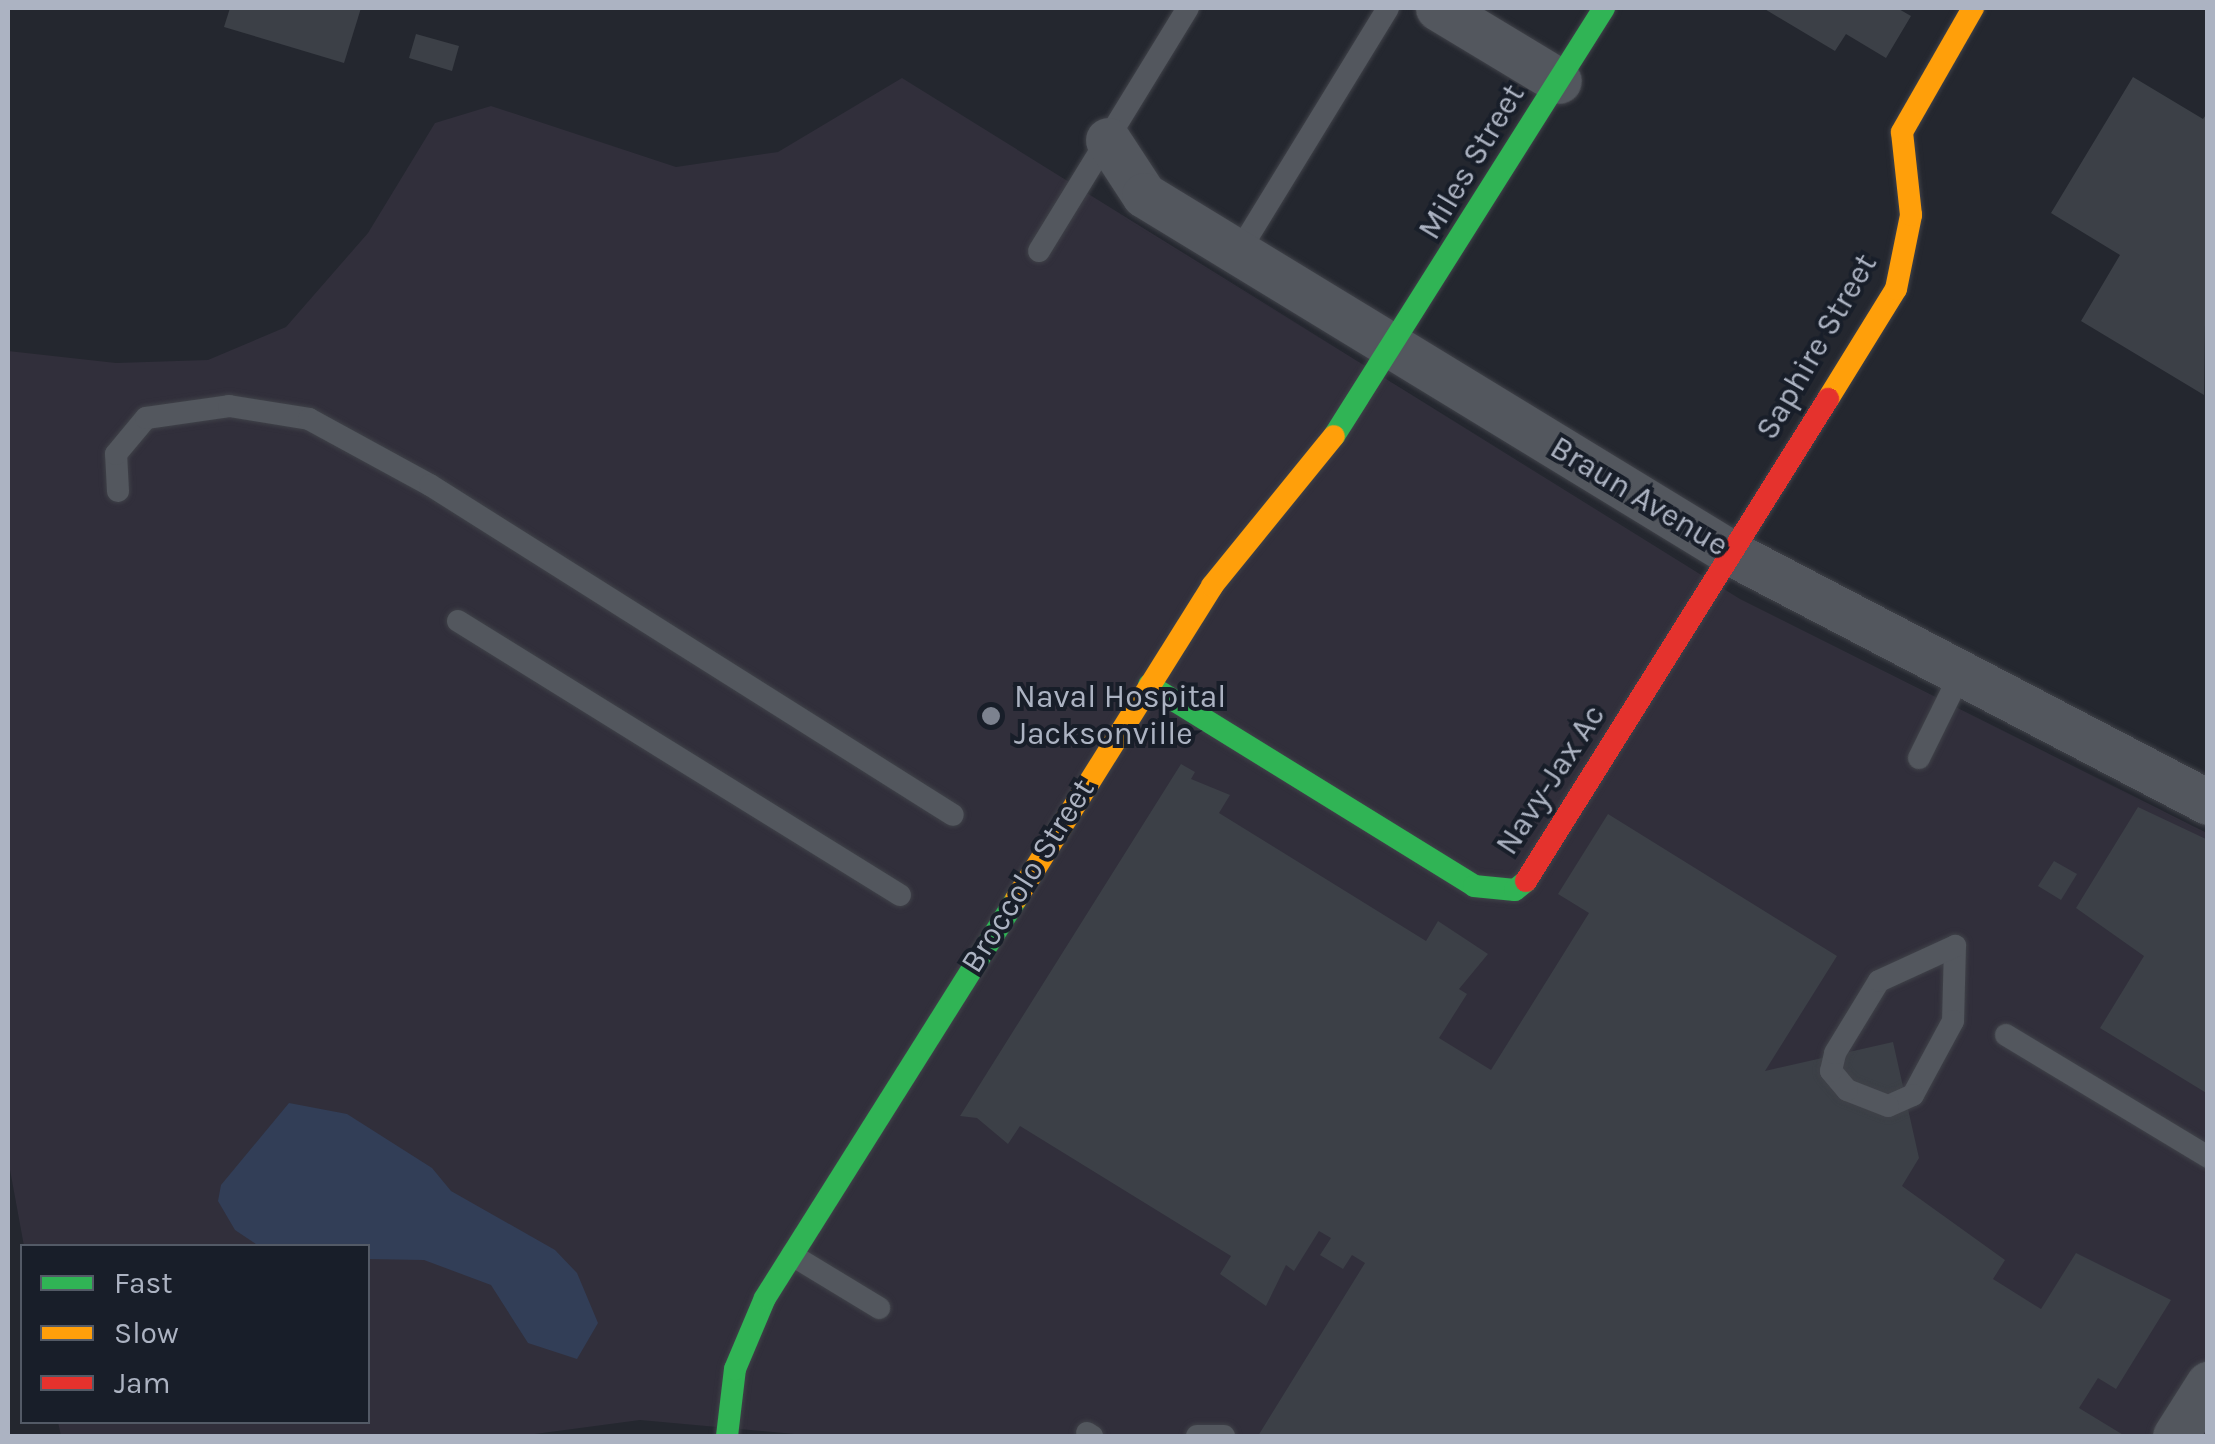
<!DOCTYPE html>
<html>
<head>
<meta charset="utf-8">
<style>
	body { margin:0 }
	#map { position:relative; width:2215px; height:1444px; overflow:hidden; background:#24272f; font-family:Karla,sans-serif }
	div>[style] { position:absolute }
	.medical>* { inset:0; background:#312f3b }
	.water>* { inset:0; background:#323e57 }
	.building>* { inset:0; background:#3c4047 }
	.roads { filter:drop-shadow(0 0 2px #404249) drop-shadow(0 0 2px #404249) }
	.lane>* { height:22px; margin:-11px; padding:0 11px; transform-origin:11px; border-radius:11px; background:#53575e }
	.street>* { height:45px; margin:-22.5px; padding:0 22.5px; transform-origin:22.5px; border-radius:22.5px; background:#53575e }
	.fast>* { height:22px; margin:-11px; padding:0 11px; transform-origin:11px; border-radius:11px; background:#30b455 }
	.slow>* { height:22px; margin:-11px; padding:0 11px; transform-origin:11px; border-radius:11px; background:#ff9f0a }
	.jam>* { height:22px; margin:-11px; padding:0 11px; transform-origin:11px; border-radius:11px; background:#e5322d }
	.dots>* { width:28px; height:28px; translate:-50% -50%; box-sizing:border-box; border:5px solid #181e29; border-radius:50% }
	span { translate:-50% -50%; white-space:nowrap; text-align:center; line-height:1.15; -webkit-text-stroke:8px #181e29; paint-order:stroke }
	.street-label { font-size:32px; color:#acb3c2 }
	.poi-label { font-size:32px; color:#acb3c2 }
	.left { translate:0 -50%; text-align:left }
	.frame { position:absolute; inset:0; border:10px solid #acb3c2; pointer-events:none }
	.legend { position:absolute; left:20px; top:1244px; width:350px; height:180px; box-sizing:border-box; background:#181e29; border:2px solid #535a66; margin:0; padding:12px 18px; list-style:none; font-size:30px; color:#acb3c2 }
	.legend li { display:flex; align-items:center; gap:20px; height:50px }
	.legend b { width:50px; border:2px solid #535a66 }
</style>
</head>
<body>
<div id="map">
	<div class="medical">
		<i style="clip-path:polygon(902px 78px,1740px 599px,2207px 833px,2207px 1436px,816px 1436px,640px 1420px,520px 1436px,61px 1436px,58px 1422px,368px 1422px,368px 1246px,24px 1246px,8px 1159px,8px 351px,116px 363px,208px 360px,286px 327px,368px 233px,435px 123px,491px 106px,676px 167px,778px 152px)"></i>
	</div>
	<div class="water">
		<i style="clip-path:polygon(289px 1103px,347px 1114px,432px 1168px,451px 1191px,555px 1250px,577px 1273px,598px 1323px,577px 1359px,528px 1343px,491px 1285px,424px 1260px,368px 1259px,368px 1246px,259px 1246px,235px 1230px,218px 1201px,221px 1185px)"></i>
	</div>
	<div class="building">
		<i style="clip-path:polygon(230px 8px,361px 8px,344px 63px,224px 27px)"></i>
		<i style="clip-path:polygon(1763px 8px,1897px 8px,1911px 16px,1886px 58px,1846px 34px,1835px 51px)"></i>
		<i style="clip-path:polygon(416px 34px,459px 46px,452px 71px,409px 58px)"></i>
		<i style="clip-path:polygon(2133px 77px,2203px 119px,2208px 112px,2204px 395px,2081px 321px,2120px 255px,2051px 213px)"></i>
		<i style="clip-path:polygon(1181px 764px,1195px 772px,1191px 779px,1230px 795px,1219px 813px,1426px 941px,1438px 921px,1488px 954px,1459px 989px,1467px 994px,1439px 1038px,1491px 1070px,1589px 913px,1558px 894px,1608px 814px,1837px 956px,1765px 1071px,1893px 1042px,1919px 1158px,1902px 1186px,2005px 1260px,1993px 1279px,2041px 1309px,2076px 1253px,2171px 1300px,2116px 1389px,2098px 1378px,2079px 1408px,2125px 1436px,1258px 1436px,1365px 1263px,1352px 1255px,1343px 1269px,1320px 1255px,1331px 1238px,1319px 1231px,1294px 1271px,1286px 1265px,1266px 1306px,1220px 1274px,1231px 1256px,1020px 1126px,1008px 1144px,977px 1118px,960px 1116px)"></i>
		<i style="clip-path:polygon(2138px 807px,2208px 840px,2208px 1094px,2100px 1028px,2144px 956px,2076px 908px)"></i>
		<i style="clip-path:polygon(2054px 861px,2077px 874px,2061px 900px,2038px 886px)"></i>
	</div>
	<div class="roads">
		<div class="lane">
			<i style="left:1039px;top:251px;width:285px;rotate:-58.5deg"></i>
			<i style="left:1238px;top:253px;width:287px;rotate:-58.5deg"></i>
			<i style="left:118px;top:491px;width:37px;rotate:-93deg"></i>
			<i style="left:116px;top:454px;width:47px;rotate:-50.2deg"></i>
			<i style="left:146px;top:418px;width:84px;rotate:-8.2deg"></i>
			<i style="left:229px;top:406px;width:81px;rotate:9.2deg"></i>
			<i style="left:309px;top:419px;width:138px;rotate:28.6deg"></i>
			<i style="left:430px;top:485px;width:618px;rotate:32.25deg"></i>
			<i style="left:458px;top:621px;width:520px;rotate:31.8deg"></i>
			<i style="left:1919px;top:758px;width:95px;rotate:-63.7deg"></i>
			<i style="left:1955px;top:946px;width:75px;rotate:91.5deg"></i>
			<i style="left:1953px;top:1021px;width:84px;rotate:118.4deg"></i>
			<i style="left:1913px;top:1095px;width:27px;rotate:156deg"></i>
			<i style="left:1888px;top:1106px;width:44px;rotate:-158.7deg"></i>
			<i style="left:1847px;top:1090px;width:25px;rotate:-130deg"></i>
			<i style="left:1831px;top:1071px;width:18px;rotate:-77deg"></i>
			<i style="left:1835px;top:1053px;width:84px;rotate:-58.6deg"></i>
			<i style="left:1879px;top:981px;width:84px;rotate:-24.7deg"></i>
			<i style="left:2006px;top:1035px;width:236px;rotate:31.1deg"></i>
			<i style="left:792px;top:1255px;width:102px;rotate:31.3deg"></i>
			<i style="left:1087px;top:1433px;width:6px;rotate:31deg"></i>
			<i style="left:1197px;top:1436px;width:27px"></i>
		</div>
		<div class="street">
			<i style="left:1438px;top:8px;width:141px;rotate:31.1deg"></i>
			<i style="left:1108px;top:140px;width:66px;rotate:56.8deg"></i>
			<i style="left:1144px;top:195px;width:688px;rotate:31.38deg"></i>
			<i style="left:1731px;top:553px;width:538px;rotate:27.57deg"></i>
			<i style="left:2175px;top:1436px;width:62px;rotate:-57.6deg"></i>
		</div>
		<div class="fast">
			<i style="left:1334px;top:436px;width:506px;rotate:-57.75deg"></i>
			<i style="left:1149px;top:685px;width:382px;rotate:31.7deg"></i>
			<i style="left:1474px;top:886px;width:41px;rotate:5.6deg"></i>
			<i style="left:1515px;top:890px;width:14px;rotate:-39deg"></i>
			<i style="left:727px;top:1436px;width:67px;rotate:-83.2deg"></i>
			<i style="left:735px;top:1369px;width:77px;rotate:-67.1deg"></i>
			<i style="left:765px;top:1298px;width:471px;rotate:-57.8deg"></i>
		</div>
		<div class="slow">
			<i style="left:1828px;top:399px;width:129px;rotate:-58.3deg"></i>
			<i style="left:1896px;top:289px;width:76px;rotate:-78.5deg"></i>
			<i style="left:1911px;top:215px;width:83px;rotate:-96.2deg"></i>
			<i style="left:1902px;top:132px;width:143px;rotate:-60.2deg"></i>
			<i style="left:1016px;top:899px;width:369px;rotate:-57.9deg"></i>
			<i style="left:1212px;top:586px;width:193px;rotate:-50.9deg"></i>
		</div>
		<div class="jam">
			<i style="left:1526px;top:881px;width:569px;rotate:-57.93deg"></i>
		</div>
	</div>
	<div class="dots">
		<i style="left:991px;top:716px;background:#7c828f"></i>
	</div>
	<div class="street-label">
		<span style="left:1472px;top:162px;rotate:-59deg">Miles Street</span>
		<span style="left:1817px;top:347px;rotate:-60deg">Saphire Street</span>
		<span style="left:1639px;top:497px;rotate:31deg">Braun Avenue</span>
		<span style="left:1551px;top:780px;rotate:-57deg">Navy-Jax Ac</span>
		<span style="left:1028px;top:876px;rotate:-58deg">Broccolo Street</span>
	</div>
	<div class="poi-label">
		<span class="left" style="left:1014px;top:716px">Naval Hospital<br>Jacksonville</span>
	</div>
	<div class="frame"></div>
	<ul class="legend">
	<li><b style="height:12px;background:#30b455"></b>Fast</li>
	<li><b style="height:12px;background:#ff9f0a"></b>Slow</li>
	<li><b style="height:12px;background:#e5322d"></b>Jam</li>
	</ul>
</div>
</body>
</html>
